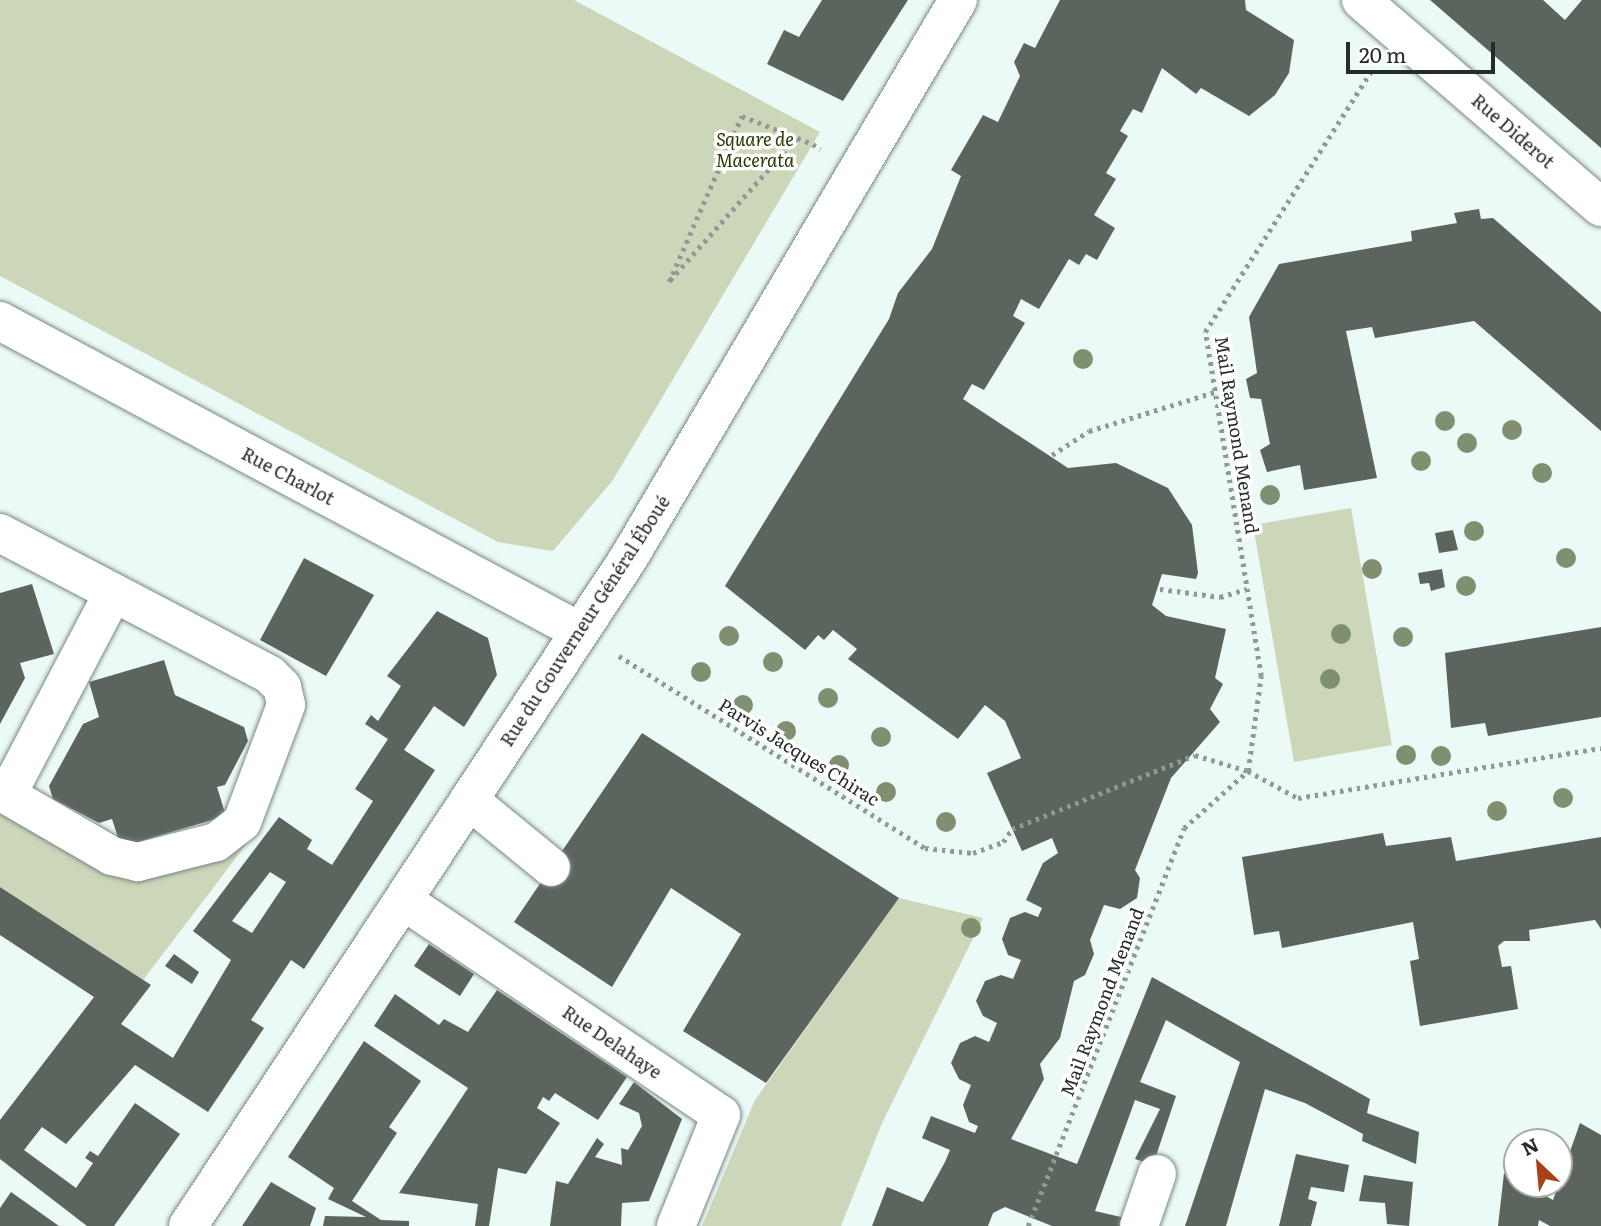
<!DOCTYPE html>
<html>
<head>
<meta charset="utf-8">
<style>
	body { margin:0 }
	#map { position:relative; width:1601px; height:1226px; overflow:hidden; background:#ebfaf6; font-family:Literata,serif }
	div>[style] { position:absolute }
	.green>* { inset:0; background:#ccd6b9 }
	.building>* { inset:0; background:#5b645d }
	.path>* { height:4.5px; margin-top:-2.25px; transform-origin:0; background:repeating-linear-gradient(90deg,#8f9a97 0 3.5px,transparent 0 8.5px) }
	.roads { filter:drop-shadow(0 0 2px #7a8784) drop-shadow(0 0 2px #7a8784) }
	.minor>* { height:38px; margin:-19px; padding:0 19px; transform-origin:19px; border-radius:19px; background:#fff }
	.major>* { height:38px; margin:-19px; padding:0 19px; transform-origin:19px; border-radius:19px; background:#fff }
	.trees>* { width:20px; height:20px; margin:-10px; border-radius:50%; background:#808f6f }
	span { translate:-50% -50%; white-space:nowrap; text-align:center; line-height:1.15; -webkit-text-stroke:7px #fff; paint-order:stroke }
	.street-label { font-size:18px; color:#262c2a }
	.park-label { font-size:18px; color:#293700; font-style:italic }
	.north { position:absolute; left:1503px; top:1128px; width:70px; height:70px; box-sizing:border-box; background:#fff; border:2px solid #a8abaa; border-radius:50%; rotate:334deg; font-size:19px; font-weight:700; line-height:28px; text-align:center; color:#262c2a }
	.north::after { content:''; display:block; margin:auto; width:24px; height:32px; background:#a74216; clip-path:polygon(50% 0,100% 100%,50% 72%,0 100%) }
	.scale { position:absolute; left:1346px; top:42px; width:149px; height:32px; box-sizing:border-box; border:4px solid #262c2a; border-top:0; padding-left:9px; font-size:21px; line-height:24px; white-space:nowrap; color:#262c2a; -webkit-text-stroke:5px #fff; paint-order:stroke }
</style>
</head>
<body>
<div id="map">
	<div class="green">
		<i style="clip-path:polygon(0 0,574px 0,820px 132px,613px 480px,553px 551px,498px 542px,0 276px)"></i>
		<i style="clip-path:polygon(1351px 508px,1392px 745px,1294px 762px,1253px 525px)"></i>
		<i style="clip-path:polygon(0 802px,127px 876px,261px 825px,143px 980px,0 887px)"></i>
		<i style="clip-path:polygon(899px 898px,983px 918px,882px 1123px,841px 1226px,702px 1226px,755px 1100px)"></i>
	</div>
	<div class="building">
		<i style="clip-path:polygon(822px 0,908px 0,843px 101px,767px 64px,784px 30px,799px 37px)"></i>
		<i style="clip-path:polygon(1060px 0,1245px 0,1246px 10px,1294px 40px,1289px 73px,1275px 95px,1249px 116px,1201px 88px,1196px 94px,1162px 68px,1142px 113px,1133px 109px,1120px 131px,1128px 136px,1106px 173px,1116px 179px,1094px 215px,1115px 228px,1097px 260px,1086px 254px,1079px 265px,1069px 259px,1039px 309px,1021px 299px,1013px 316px,1025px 323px,984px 390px,972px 384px,963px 399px,1068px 468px,1116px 463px,1168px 488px,1192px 525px,1198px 573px,1196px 579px,1162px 574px,1152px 605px,1166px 616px,1226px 629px,1215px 678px,1223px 684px,1210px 709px,1220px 722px,1171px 778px,1135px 870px,1140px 878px,1137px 898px,1120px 909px,1104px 905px,1090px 940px,1094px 954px,1085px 975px,1074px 981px,1060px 1038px,1040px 1064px,1044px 1079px,1011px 1139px,1077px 1164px,1152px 977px,1370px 1099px,1367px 1113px,1419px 1132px,1416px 1164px,1362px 1141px,1363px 1134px,1305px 1103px,1265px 1089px,1226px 1226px,1185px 1226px,1240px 1062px,1166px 1020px,1140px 1082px,1176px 1096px,1153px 1165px,1135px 1159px,1160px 1109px,1135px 1100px,1095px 1211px,1134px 1220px,1132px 1226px,1052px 1226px,1005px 1207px,993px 1213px,988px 1226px,872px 1226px,887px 1187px,923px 1202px,945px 1162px,950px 1150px,922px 1138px,931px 1116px,975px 1133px,978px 1126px,969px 1122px,963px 1105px,971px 1085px,959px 1079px,951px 1063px,960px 1043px,975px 1036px,989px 1042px,997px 1023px,983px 1016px,976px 1001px,985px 981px,1001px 975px,1013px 979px,1021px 960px,1008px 955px,1002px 939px,1010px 918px,1025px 912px,1038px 917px,1042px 908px,1026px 900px,1043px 863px,1058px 853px,1052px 838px,1022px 851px,987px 773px,1021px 758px,1005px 721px,985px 705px,958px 739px,848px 659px,857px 649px,833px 630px,824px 640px,818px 635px,805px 650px,725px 586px,889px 319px,898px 293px,932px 249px,961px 176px,951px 170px,983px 115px,998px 122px,1020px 76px,1014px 62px,1024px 43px,1035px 48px)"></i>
		<i style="clip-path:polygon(1430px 0,1543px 0,1565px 20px,1582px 0,1601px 0,1601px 148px)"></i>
		<i style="clip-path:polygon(1479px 209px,1481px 219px,1493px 218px,1601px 312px,1601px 431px,1474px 321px,1375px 338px,1372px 327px,1346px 331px,1377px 478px,1304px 490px,1300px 465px,1267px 472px,1260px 450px,1270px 444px,1261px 399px,1250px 398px,1246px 379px,1257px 373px,1249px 317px,1279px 264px,1412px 241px,1411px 231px,1457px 223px,1454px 213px)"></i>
		<i style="clip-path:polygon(1453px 530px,1458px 550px,1439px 553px,1435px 533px)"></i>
		<i style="clip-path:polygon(304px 558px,374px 595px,326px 676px,260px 640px)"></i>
		<i style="clip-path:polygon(1442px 569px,1445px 587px,1431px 591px,1429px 583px,1420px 584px,1418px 573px)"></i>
		<i style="clip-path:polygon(32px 584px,54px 654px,20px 663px,25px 678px,0 724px,0 593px)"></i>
		<i style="clip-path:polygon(evenodd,437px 611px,488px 638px,497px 675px,464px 727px,434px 706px,404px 750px,435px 770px,304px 969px,291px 960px,251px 1020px,264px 1028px,208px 1112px,135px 1065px,66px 1144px,42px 1127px,24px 1150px,76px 1188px,93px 1163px,85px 1158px,90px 1151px,98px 1156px,135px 1103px,180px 1134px,114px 1226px,87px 1226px,0 1159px,0 1120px,94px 997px,0 935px,0 887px,151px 985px,121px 1024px,173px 1058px,231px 960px,193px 931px,279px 817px,312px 840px,307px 849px,332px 865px,373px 801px,355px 789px,388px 739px,365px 724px,371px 715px,378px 721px,401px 686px,387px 676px,437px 611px,270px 872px,286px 882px,252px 933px,232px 921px,270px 872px)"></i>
		<i style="clip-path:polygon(1601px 627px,1601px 717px,1488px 736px,1485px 723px,1451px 728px,1445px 653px)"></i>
		<i style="clip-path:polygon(164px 660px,175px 695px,244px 727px,248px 741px,225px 785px,217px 787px,226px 816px,121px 847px,112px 819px,99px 823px,53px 799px,49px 786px,83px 724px,99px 717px,89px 682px)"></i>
		<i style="clip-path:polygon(642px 733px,899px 898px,766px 1083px,683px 1031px,741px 934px,671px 888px,612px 987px,514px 922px)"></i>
		<i style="clip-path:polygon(1383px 833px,1386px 846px,1451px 837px,1456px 861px,1601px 837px,1601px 929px,1595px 920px,1529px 930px,1530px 941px,1504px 941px,1498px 946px,1502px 967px,1511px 966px,1518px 1009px,1420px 1026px,1410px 961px,1419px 959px,1413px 922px,1282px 948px,1279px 931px,1254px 935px,1242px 857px)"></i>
		<i style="clip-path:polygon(429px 944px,474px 974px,460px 996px,414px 966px)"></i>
		<i style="clip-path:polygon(174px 954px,199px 972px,192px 984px,165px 966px)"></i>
		<i style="clip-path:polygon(497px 990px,627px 1077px,598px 1120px,555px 1093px,549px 1101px,543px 1097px,537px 1108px,560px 1123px,526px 1174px,498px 1168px,489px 1226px,475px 1226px,478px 1204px,399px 1193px,468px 1088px,374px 1026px,395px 994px,439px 1025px,444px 1019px,468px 1032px)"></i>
		<i style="clip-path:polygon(364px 1041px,421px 1081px,389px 1127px,397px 1133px,352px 1201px,381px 1220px,409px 1221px,409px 1226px,323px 1226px,325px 1216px,366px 1217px,328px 1199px,334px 1188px,288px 1157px)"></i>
		<i style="clip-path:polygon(634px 1082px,682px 1119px,649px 1201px,622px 1203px,621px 1226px,550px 1226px,556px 1181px,568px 1184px,597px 1138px,604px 1144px,595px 1157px,622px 1165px,621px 1148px,628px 1150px,642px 1126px,639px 1113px,619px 1104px)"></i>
		<i style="clip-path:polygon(1580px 1123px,1601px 1135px,1601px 1226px,1550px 1226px,1539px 1220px,1538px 1226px,1498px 1226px,1504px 1173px,1553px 1200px)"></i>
		<i style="clip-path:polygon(1296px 1154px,1349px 1165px,1344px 1192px,1311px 1187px,1308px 1199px,1317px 1202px,1311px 1226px,1279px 1226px)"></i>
		<i style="clip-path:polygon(1364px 1175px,1413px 1182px,1409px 1226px,1387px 1224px,1385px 1203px,1359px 1201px)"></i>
		<i style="clip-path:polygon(271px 1182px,316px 1208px,310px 1226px,242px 1226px)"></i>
		<i style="clip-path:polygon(11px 1192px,59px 1226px,0 1226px,0 1208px)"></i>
	</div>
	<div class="path">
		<i style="left:797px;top:138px;width:193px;rotate:131.6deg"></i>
		<i style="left:669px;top:282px;width:181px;rotate:-66.3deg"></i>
		<i style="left:742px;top:116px;width:76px;rotate:21.5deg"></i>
		<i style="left:813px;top:144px;width:9px;rotate:36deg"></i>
		<i style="left:1052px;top:455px;width:44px;rotate:-33deg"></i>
		<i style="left:1089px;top:431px;width:131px;rotate:-17.3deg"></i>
		<i style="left:1160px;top:589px;width:61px;rotate:7.6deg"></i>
		<i style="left:1220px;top:597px;width:28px;rotate:-17deg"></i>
		<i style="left:619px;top:656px;width:361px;rotate:32.1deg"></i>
		<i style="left:925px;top:848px;width:48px;rotate:5.9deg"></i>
		<i style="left:973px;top:853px;width:32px;rotate:-20deg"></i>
		<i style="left:1003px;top:842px;width:16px;rotate:-55deg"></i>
		<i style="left:1012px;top:829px;width:197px;rotate:-22deg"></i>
		<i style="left:1195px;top:755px;width:55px;rotate:16.8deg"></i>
		<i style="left:1248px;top:771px;width:57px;rotate:28.4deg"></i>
		<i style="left:1298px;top:798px;width:307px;rotate:-9.4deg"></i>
		<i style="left:1028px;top:1226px;width:427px;rotate:-68.6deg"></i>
		<i style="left:1184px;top:828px;width:86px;rotate:-41.7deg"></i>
		<i style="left:1248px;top:771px;width:96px;rotate:-82.2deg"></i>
		<i style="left:1261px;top:676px;width:349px;rotate:-99.2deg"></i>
		<i style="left:1205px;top:332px;width:311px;rotate:-57.5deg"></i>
	</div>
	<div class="roads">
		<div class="minor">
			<i style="left:1361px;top:0;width:317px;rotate:40.8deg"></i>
			<i style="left:0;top:321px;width:655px;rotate:28.17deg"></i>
			<i style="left:0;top:533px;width:305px;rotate:27.7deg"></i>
			<i style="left:270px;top:675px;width:17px;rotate:45deg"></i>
			<i style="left:282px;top:687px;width:18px;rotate:77deg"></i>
			<i style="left:286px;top:705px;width:125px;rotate:110.6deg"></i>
			<i style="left:242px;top:822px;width:33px;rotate:142deg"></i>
			<i style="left:216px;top:842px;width:81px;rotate:165.6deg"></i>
			<i style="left:138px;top:862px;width:27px;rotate:-167deg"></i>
			<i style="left:112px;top:856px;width:129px;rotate:-149.9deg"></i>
			<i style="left:7px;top:795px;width:228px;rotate:-62.3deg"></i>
			<i style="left:469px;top:800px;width:106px;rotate:39.3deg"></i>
			<i style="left:404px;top:901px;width:382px;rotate:34deg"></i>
			<i style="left:721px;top:1115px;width:120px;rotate:112.1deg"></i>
			<i style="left:1139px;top:1226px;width:55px;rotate:-70.9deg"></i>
		</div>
		<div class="major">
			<i style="left:188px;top:1226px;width:799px;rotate:-56.59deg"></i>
			<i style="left:628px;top:559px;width:649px;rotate:-59.44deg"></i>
		</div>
	</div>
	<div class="trees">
		<i style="left:1083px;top:359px"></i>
		<i style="left:1445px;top:421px"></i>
		<i style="left:1512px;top:430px"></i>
		<i style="left:1467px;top:443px"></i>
		<i style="left:1421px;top:461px"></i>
		<i style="left:1542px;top:473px"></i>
		<i style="left:1270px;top:495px"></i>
		<i style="left:1474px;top:531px"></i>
		<i style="left:1566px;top:558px"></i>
		<i style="left:1372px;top:569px"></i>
		<i style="left:1466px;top:586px"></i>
		<i style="left:1341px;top:634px"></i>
		<i style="left:729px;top:636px"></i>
		<i style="left:1403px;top:637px"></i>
		<i style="left:773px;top:662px"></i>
		<i style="left:701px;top:672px"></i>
		<i style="left:1330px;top:679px"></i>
		<i style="left:828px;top:698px"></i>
		<i style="left:743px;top:705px"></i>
		<i style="left:786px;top:731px"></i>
		<i style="left:881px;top:737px"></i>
		<i style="left:1406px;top:755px"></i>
		<i style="left:1441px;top:756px"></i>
		<i style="left:839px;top:765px"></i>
		<i style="left:886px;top:792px"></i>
		<i style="left:1563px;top:798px"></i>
		<i style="left:1497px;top:811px"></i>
		<i style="left:946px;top:822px"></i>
		<i style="left:971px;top:928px"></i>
	</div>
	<div class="street-label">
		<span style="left:1513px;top:131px;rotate:41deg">Rue Diderot</span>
		<span style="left:1237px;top:435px;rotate:81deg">Mail Raymond Menand</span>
		<span style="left:288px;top:476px;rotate:28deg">Rue Charlot</span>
		<span style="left:585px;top:621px;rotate:-57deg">Rue du Gouverneur Général Éboué</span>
		<span style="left:799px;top:752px;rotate:32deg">Parvis Jacques Chirac</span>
		<span style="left:1102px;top:1002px;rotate:-69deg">Mail Raymond Menand</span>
		<span style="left:612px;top:1042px;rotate:34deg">Rue Delahaye</span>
	</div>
	<div class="park-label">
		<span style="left:755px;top:150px">Square de<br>Macerata</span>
	</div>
	<div class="north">N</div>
	<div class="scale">20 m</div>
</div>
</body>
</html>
